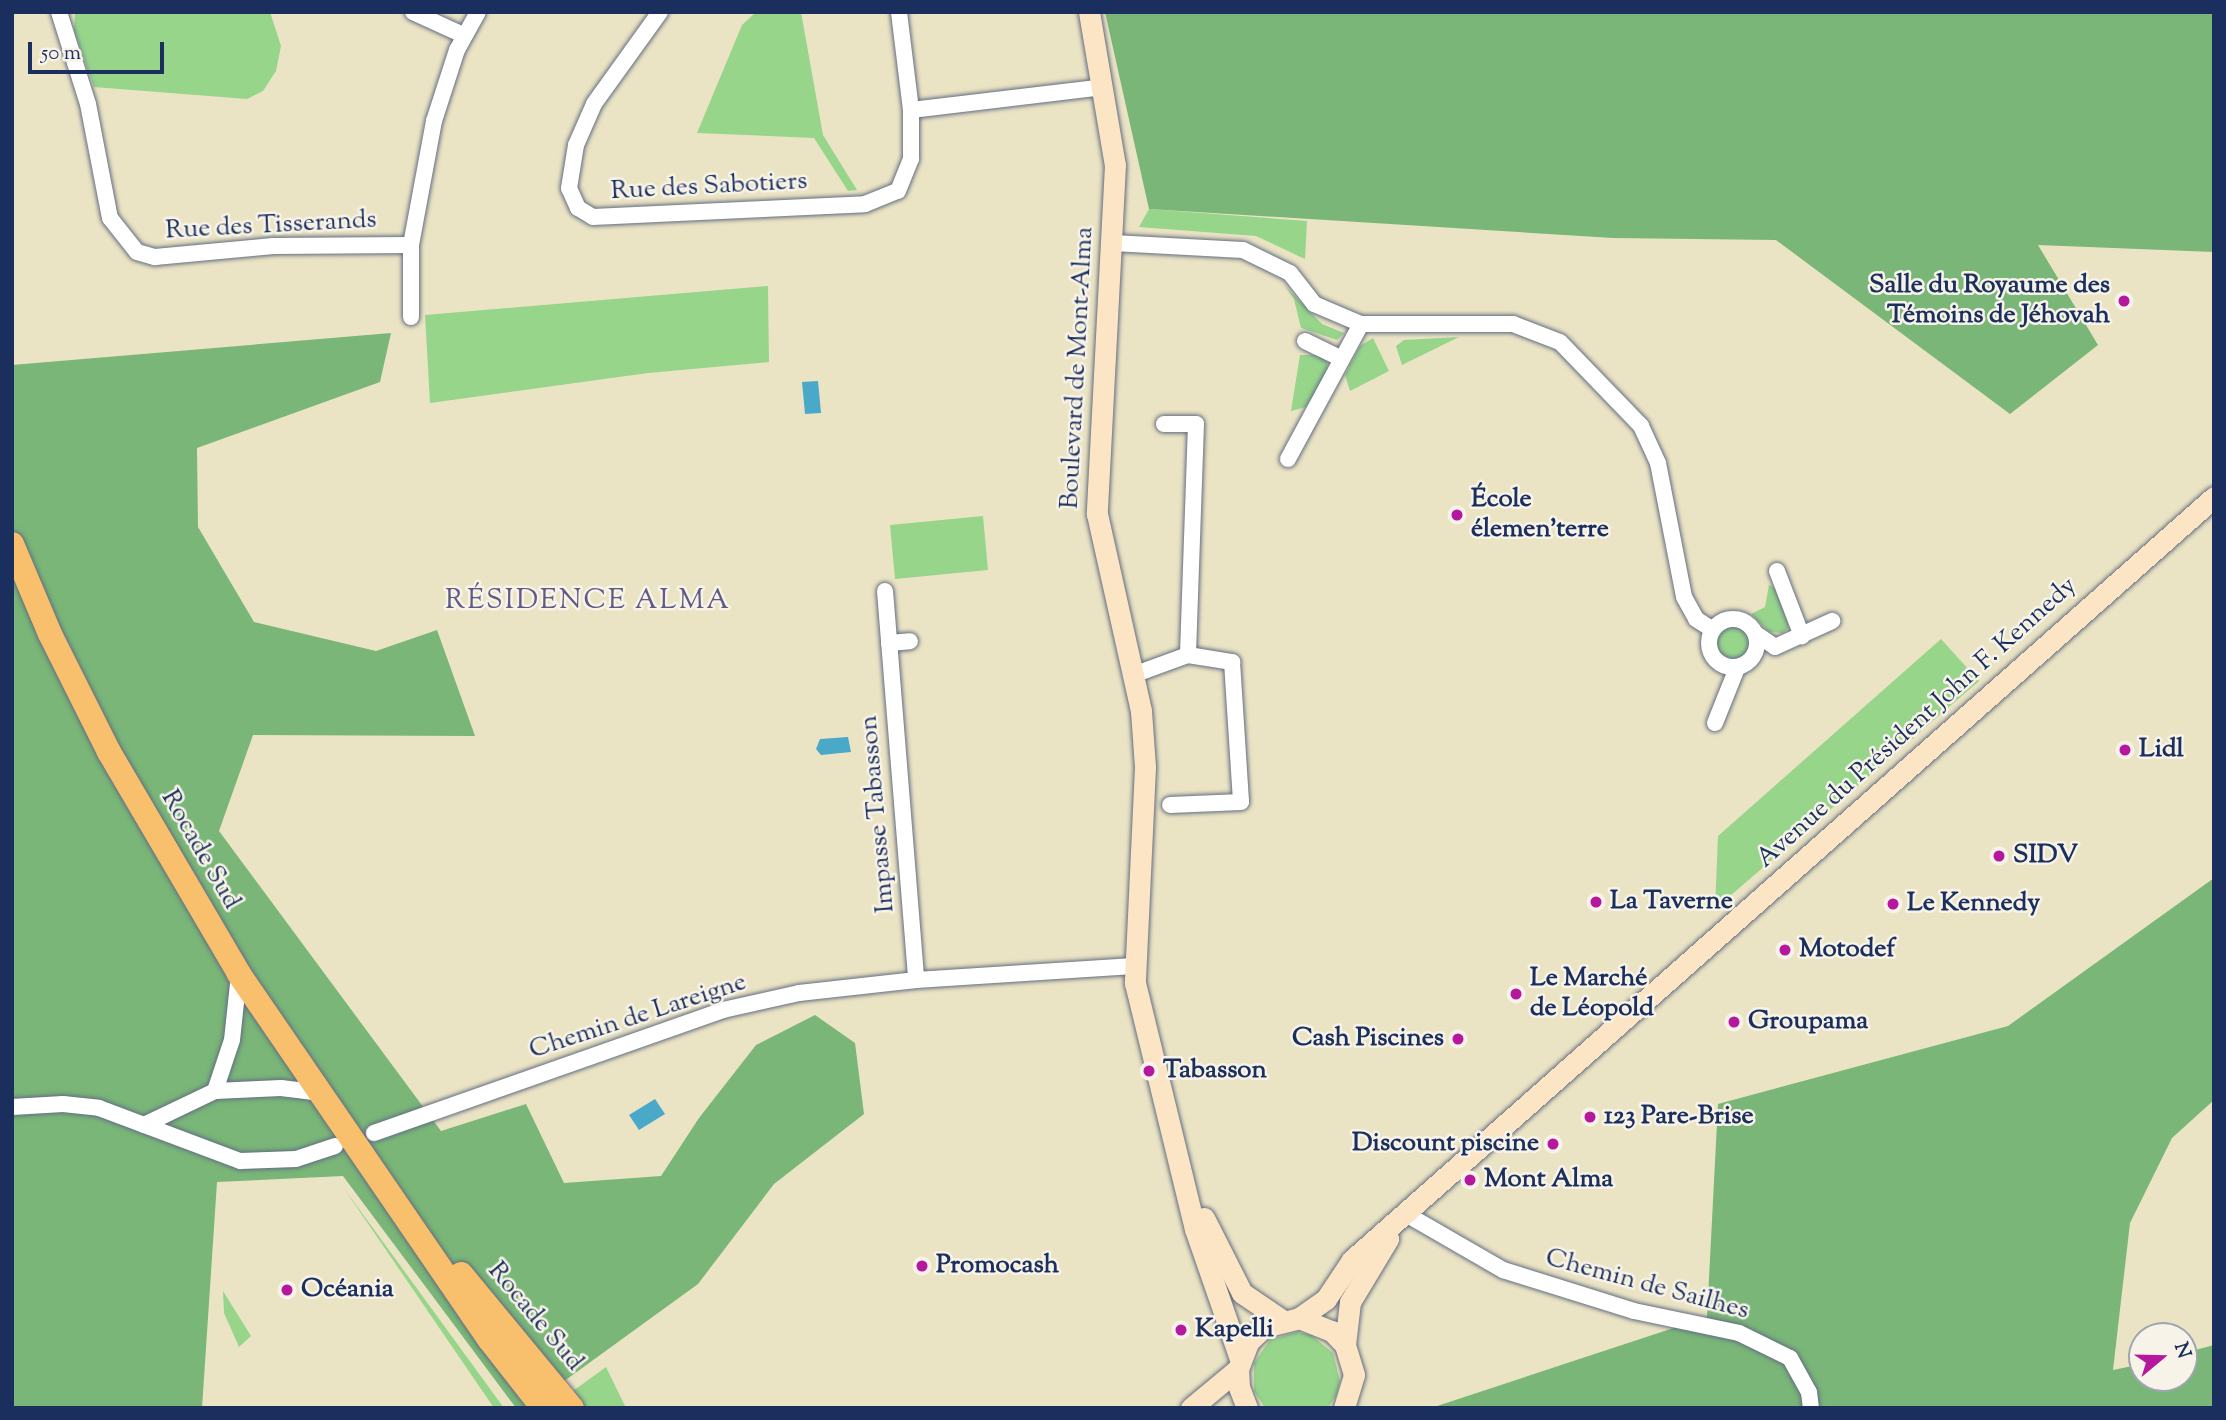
<!DOCTYPE html>
<html>
<head>
<meta charset="utf-8">
<style>
	body { margin:0 }
	#map { position:relative; width:2226px; height:1420px; overflow:hidden; background:#ebe4c4; font-family:"Sorts Mill Goudy",serif }
	div>[style] { position:absolute }
	.green>* { inset:0; background:#97d58b }
	.round { border-radius:50% }
	.forest>* { inset:0; background:#79b677 }
	.water>* { inset:0; background:#4aa9c9 }
	.roads { filter:drop-shadow(0 0 2px #646e82) drop-shadow(0 0 2px #646e82) }
	.street>* { height:16px; margin:-8px; padding:0 8px; transform-origin:8px; border-radius:8px; background:#fff }
	.street>.ring { margin:-8px; padding:0; box-sizing:content-box; background:none; border:16px solid #fff; border-radius:50% }
	.secondary>* { height:21px; margin:-10.5px; padding:0 10.5px; transform-origin:10.5px; border-radius:10.5px; background:#fce5c4 }
	.primary>* { height:24px; margin:-12px; padding:0 12px; transform-origin:12px; border-radius:12px; background:#f8bf6c }
	.dots>* { width:19px; height:19px; translate:-50% -50%; box-sizing:border-box; border:4px solid #f7f3e8; border-radius:50% }
	span { translate:-50% -50%; white-space:nowrap; text-align:center; line-height:1.15; -webkit-text-stroke:5px #f7f3e8; paint-order:stroke }
	.street-label { font-size:26px; color:#1b2f5e }
	.poi-label { font-size:26px; color:#1b2f5e; font-weight:700 }
	.right { translate:-100% -50%; text-align:right }
	.left { translate:0 -50%; text-align:left }
	.neighbourhood-label { font-size:28px; color:#605a84; letter-spacing:2px }
	.frame { position:absolute; inset:0; border:14px solid #1b2f5e; pointer-events:none }
	.north { position:absolute; left:2128px; top:1322px; width:70px; height:70px; box-sizing:border-box; background:#f7f3e8; border:2px solid #9fa5b1; border-radius:50%; rotate:71deg; font-size:19px; font-weight:700; line-height:28px; text-align:center; color:#1b2f5e }
	.north::after { content:''; display:block; margin:auto; width:24px; height:32px; background:#b5179e; clip-path:polygon(50% 0,100% 100%,50% 72%,0 100%) }
	.scale { position:absolute; left:28px; top:42px; width:136px; height:32px; box-sizing:border-box; border:4px solid #1b2f5e; border-top:0; padding-left:9px; font-size:21px; line-height:24px; white-space:nowrap; color:#1b2f5e; -webkit-text-stroke:5px #f7f3e8; paint-order:stroke }
</style>
</head>
<body>
<div id="map">
	<div class="green">
		<i style="clip-path:polygon(75px 12px,270px 12px,281px 46px,276px 71px,263px 91px,247px 99px,94px 87px,74px 30px)"></i>
		<i style="clip-path:polygon(756px 12px,801px 12px,823px 135px,857px 190px,848px 191px,814px 138px,697px 133px,742px 25px)"></i>
		<i style="clip-path:polygon(1149px 209px,1307px 221px,1305px 259px,1256px 236px,1139px 227px)"></i>
		<i style="clip-path:polygon(768px 286px,769px 362px,648px 373px,430px 403px,425px 315px)"></i>
		<i style="clip-path:polygon(1285px 286px,1322px 324px,1344px 333px,1337px 340px,1301px 328px,1294px 299px)"></i>
		<i style="clip-path:polygon(1459px 337px,1402px 365px,1396px 346px,1404px 340px)"></i>
		<i style="clip-path:polygon(1373px 338px,1389px 371px,1350px 391px,1345px 375px,1360px 346px)"></i>
		<i style="clip-path:polygon(1300px 355px,1319px 355px,1327px 361px,1328px 372px,1306px 407px,1291px 411px)"></i>
		<i style="clip-path:polygon(983px 516px,988px 570px,895px 579px,890px 525px)"></i>
		<i style="clip-path:polygon(1769px 585px,1776px 589px,1787px 619px,1789px 627px,1783px 633px,1769px 632px,1751px 614px,1765px 607px)"></i>
		<i class="round" style="left:1715px;top:625px;width:36px;height:36px"></i>
		<i style="clip-path:polygon(1941px 639px,1979px 681px,1715px 909px,1718px 836px)"></i>
		<i style="clip-path:polygon(343px 1187px,504px 1408px,494px 1408px)"></i>
		<i style="clip-path:polygon(223px 1291px,251px 1336px,239px 1347px,224px 1313px)"></i>
		<i style="clip-path:polygon(1297px 1332px,1311px 1335px,1333px 1353px,1340px 1381px,1336px 1396px,1328px 1408px,1265px 1408px,1254px 1391px,1254px 1363px,1270px 1340px)"></i>
		<i style="clip-path:polygon(606px 1367px,626px 1408px,585px 1408px,573px 1391px)"></i>
	</div>
	<div class="forest">
		<i style="clip-path:polygon(1105px 12px,2214px 12px,2214px 252px,2038px 245px,2098px 345px,2010px 414px,1776px 240px,1613px 238px,1149px 209px)"></i>
		<i style="clip-path:polygon(391px 333px,380px 382px,197px 448px,198px 527px,254px 622px,376px 651px,437px 630px,475px 736px,253px 735px,219px 831px,441px 1131px,526px 1104px,564px 1183px,661px 1176px,699px 1118px,756px 1045px,815px 1015px,855px 1043px,864px 1114px,774px 1184px,698px 1284px,527px 1408px,516px 1408px,343px 1176px,217px 1182px,202px 1408px,12px 1408px,12px 365px)"></i>
		<i style="clip-path:polygon(2214px 878px,2214px 1100px,2172px 1138px,2130px 1223px,2113px 1370px,2142px 1364px,2142px 1378px,2184px 1378px,2184px 1353px,2214px 1345px,2214px 1408px,1431px 1408px,1707px 1317px,1718px 1104px,2008px 1026px)"></i>
	</div>
	<div class="water">
		<i style="clip-path:polygon(818px 381px,821px 413px,805px 414px,802px 382px)"></i>
		<i style="clip-path:polygon(848px 737px,851px 752px,821px 755px,816px 749px,820px 739px)"></i>
		<i style="clip-path:polygon(655px 1099px,665px 1114px,639px 1130px,629px 1115px)"></i>
	</div>
	<div class="roads">
		<div class="street">
			<i style="left:59px;top:12px;width:96px;rotate:72.5deg"></i>
			<i style="left:88px;top:104px;width:116px;rotate:79.1deg"></i>
			<i style="left:110px;top:218px;width:43px;rotate:51.5deg"></i>
			<i style="left:137px;top:252px;width:19px;rotate:16deg"></i>
			<i style="left:155px;top:257px;width:119px;rotate:-5.3deg"></i>
			<i style="left:273px;top:246px;width:138px;rotate:-0.4deg"></i>
			<i style="left:413px;top:12px;width:55px;rotate:24.7deg"></i>
			<i style="left:660px;top:12px;width:113px;rotate:125.7deg"></i>
			<i style="left:594px;top:104px;width:45px;rotate:113.7deg"></i>
			<i style="left:576px;top:145px;width:44px;rotate:99.2deg"></i>
			<i style="left:569px;top:188px;width:22px;rotate:66deg"></i>
			<i style="left:578px;top:208px;width:17px;rotate:31deg"></i>
			<i style="left:593px;top:217px;width:272px;rotate:-2.7deg"></i>
			<i style="left:865px;top:204px;width:35px;rotate:-22deg"></i>
			<i style="left:898px;top:191px;width:35px;rotate:-68deg"></i>
			<i style="left:911px;top:159px;width:49px;rotate:-90deg"></i>
			<i style="left:911px;top:110px;width:99px;rotate:-97deg"></i>
			<i style="left:911px;top:110px;width:194px;rotate:-6.8deg"></i>
			<i style="left:1113px;top:243px;width:130px;rotate:3.1deg"></i>
			<i style="left:1243px;top:250px;width:52px;rotate:26.1deg"></i>
			<i style="left:1290px;top:273px;width:39px;rotate:52deg"></i>
			<i style="left:1314px;top:304px;width:51px;rotate:23.1deg"></i>
			<i style="left:1361px;top:324px;width:152px"></i>
			<i style="left:1513px;top:324px;width:50px;rotate:21deg"></i>
			<i style="left:1560px;top:342px;width:117px;rotate:46deg"></i>
			<i style="left:1641px;top:426px;width:41px;rotate:65.3deg"></i>
			<i style="left:1658px;top:463px;width:136px;rotate:79deg"></i>
			<i style="left:1684px;top:597px;width:25px;rotate:61deg"></i>
			<i style="left:1696px;top:619px;width:20px;rotate:33deg"></i>
			<i style="left:411px;top:317px;width:72px;rotate:-90deg"></i>
			<i style="left:411px;top:245px;width:126px;rotate:-79.5deg"></i>
			<i style="left:434px;top:121px;width:75px;rotate:-72.1deg"></i>
			<i style="left:457px;top:50px;width:43px;rotate:-61.1deg"></i>
			<i style="left:1305px;top:341px;width:41px;rotate:25.9deg"></i>
			<i style="left:1164px;top:424px;width:32px"></i>
			<i style="left:1196px;top:424px;width:231px;rotate:92deg"></i>
			<i style="left:1288px;top:459px;width:153px;rotate:-61.6deg"></i>
			<i style="left:1777px;top:571px;width:70px;rotate:69deg"></i>
			<i style="left:885px;top:591px;width:390px;rotate:85.4deg"></i>
			<i class="ring" style="left:1709px;top:619px;width:32px;height:32px"></i>
			<i style="left:1756px;top:634px;width:23px;rotate:34deg"></i>
			<i style="left:1775px;top:647px;width:63px;rotate:-24.5deg"></i>
			<i style="left:889px;top:643px;width:21px;rotate:-5deg"></i>
			<i style="left:1133px;top:675px;width:59px;rotate:-20deg"></i>
			<i style="left:1188px;top:655px;width:45px;rotate:9deg"></i>
			<i style="left:1232px;top:662px;width:140px;rotate:86.3deg"></i>
			<i style="left:1241px;top:802px;width:71px;rotate:177.6deg"></i>
			<i style="left:1715px;top:723px;width:59px;rotate:-68.2deg"></i>
			<i style="left:215px;top:1091px;width:54px;rotate:-71.6deg"></i>
			<i style="left:232px;top:1040px;width:66px;rotate:-83.9deg"></i>
			<i style="left:12px;top:1107px;width:51px;rotate:-3.4deg"></i>
			<i style="left:63px;top:1104px;width:36px;rotate:6deg"></i>
			<i style="left:99px;top:1108px;width:151px;rotate:20.6deg"></i>
			<i style="left:240px;top:1161px;width:56px;rotate:-2deg"></i>
			<i style="left:296px;top:1159px;width:41px;rotate:-18.4deg"></i>
			<i style="left:144px;top:1125px;width:79px;rotate:-25.6deg"></i>
			<i style="left:215px;top:1091px;width:66px;rotate:-2.6deg"></i>
			<i style="left:281px;top:1088px;width:39px;rotate:7deg"></i>
			<i style="left:374px;top:1133px;width:370px;rotate:-19.4deg"></i>
			<i style="left:723px;top:1010px;width:78px;rotate:-12.6deg"></i>
			<i style="left:799px;top:993px;width:118px;rotate:-6.3deg"></i>
			<i style="left:916px;top:980px;width:218px;rotate:-3.7deg"></i>
			<i style="left:1406px;top:1214px;width:112px;rotate:30deg"></i>
			<i style="left:1503px;top:1270px;width:137px;rotate:17.4deg"></i>
			<i style="left:1634px;top:1311px;width:107px;rotate:11.8deg"></i>
			<i style="left:1739px;top:1333px;width:57px;rotate:26.1deg"></i>
			<i style="left:1790px;top:1358px;width:39px;rotate:61deg"></i>
			<i style="left:1809px;top:1392px;width:16px;rotate:83deg"></i>
		</div>
		<div class="secondary">
			<i style="left:1089px;top:12px;width:155px;rotate:80.4deg"></i>
			<i style="left:1115px;top:165px;width:349px;rotate:93deg"></i>
			<i style="left:1097px;top:514px;width:202px;rotate:77.4deg"></i>
			<i style="left:1141px;top:711px;width:56px;rotate:85.9deg"></i>
			<i style="left:1145px;top:767px;width:216px;rotate:92.7deg"></i>
			<i style="left:1135px;top:983px;width:253px;rotate:76.3deg"></i>
			<i style="left:1195px;top:1229px;width:138px;rotate:70.9deg"></i>
			<i style="left:1204px;top:1218px;width:84px;rotate:63.1deg"></i>
			<i style="left:1242px;top:1293px;width:48px;rotate:34deg"></i>
			<i style="left:1299px;top:1318px;width:33px;rotate:-35deg"></i>
			<i style="left:1326px;top:1299px;width:47px;rotate:-56.3deg"></i>
			<i style="left:1352px;top:1260px;width:1151px;rotate:-41.51deg"></i>
			<i style="left:1345px;top:1345px;width:43px;rotate:-83.4deg"></i>
			<i style="left:1350px;top:1302px;width:74px;rotate:-58.9deg"></i>
			<i style="left:1191px;top:1408px;width:61px;rotate:-39.7deg"></i>
			<i style="left:1247px;top:1408px;width:22px;rotate:-111deg"></i>
			<i style="left:1239px;top:1387px;width:18px;rotate:-93deg"></i>
			<i style="left:1238px;top:1369px;width:30px;rotate:-69deg"></i>
			<i style="left:1249px;top:1341px;width:21px;rotate:-43deg"></i>
			<i style="left:1264px;top:1327px;width:36px;rotate:-14deg"></i>
			<i style="left:1299px;top:1318px;width:35px;rotate:22deg"></i>
			<i style="left:1332px;top:1331px;width:19px;rotate:47deg"></i>
			<i style="left:1345px;top:1345px;width:31px;rotate:73deg"></i>
			<i style="left:1354px;top:1375px;width:34px;rotate:107deg"></i>
		</div>
		<div class="primary">
			<i style="left:12px;top:544px;width:98px;rotate:67.1deg"></i>
			<i style="left:50px;top:634px;width:132px;rotate:63.4deg"></i>
			<i style="left:109px;top:752px;width:257px;rotate:59.6deg"></i>
			<i style="left:239px;top:974px;width:442px;rotate:55.6deg"></i>
			<i style="left:489px;top:1339px;width:88px;rotate:52deg"></i>
			<i style="left:461px;top:1274px;width:174px;rotate:50.4deg"></i>
		</div>
	</div>
	<div class="dots">
		<i style="left:2124px;top:301px;background:#b5179e"></i>
		<i style="left:1457px;top:515px;background:#b5179e"></i>
		<i style="left:2125px;top:750px;background:#b5179e"></i>
		<i style="left:1999px;top:856px;background:#b5179e"></i>
		<i style="left:1596px;top:902px;background:#b5179e"></i>
		<i style="left:1893px;top:904px;background:#b5179e"></i>
		<i style="left:1785px;top:950px;background:#b5179e"></i>
		<i style="left:1516px;top:994px;background:#b5179e"></i>
		<i style="left:1734px;top:1022px;background:#b5179e"></i>
		<i style="left:1458px;top:1039px;background:#b5179e"></i>
		<i style="left:1149px;top:1071px;background:#b5179e"></i>
		<i style="left:1590px;top:1117px;background:#b5179e"></i>
		<i style="left:1553px;top:1144px;background:#b5179e"></i>
		<i style="left:1470px;top:1180px;background:#b5179e"></i>
		<i style="left:922px;top:1266px;background:#b5179e"></i>
		<i style="left:287px;top:1290px;background:#b5179e"></i>
		<i style="left:1181px;top:1330px;background:#b5179e"></i>
	</div>
	<div class="street-label">
		<span style="left:709px;top:187px;rotate:-3deg">Rue des Sabotiers</span>
		<span style="left:271px;top:226px;rotate:-3deg">Rue des Tisserands</span>
		<span style="left:1078px;top:368px;rotate:-87deg">Boulevard de Mont-Alma</span>
		<span style="left:1917px;top:723px;rotate:-42deg">Avenue du Président John F. Kennedy</span>
		<span style="left:878px;top:814px;rotate:-95deg">Impasse Tabasson</span>
		<span style="left:200px;top:850px;rotate:60deg">Rocade Sud</span>
		<span style="left:638px;top:1017px;rotate:-18deg">Chemin de Lareigne</span>
		<span style="left:1647px;top:1285px;rotate:15deg">Chemin de Sailhes</span>
		<span style="left:535px;top:1317px;rotate:50deg">Rocade Sud</span>
	</div>
	<div class="poi-label">
		<span class="right" style="left:2110px;top:301px">Salle du Royaume des<br>Témoins de Jéhovah</span>
		<span class="left" style="left:1471px;top:515px">École<br>élemen'terre</span>
		<span class="left" style="left:2139px;top:750px">Lidl</span>
		<span class="left" style="left:2013px;top:856px">SIDV</span>
		<span class="left" style="left:1610px;top:902px">La Taverne</span>
		<span class="left" style="left:1907px;top:904px">Le Kennedy</span>
		<span class="left" style="left:1799px;top:950px">Motodef</span>
		<span class="left" style="left:1530px;top:994px">Le Marché<br>de Léopold</span>
		<span class="left" style="left:1748px;top:1022px">Groupama</span>
		<span class="right" style="left:1444px;top:1039px">Cash Piscines</span>
		<span class="left" style="left:1163px;top:1071px">Tabasson</span>
		<span class="left" style="left:1604px;top:1117px">123 Pare-Brise</span>
		<span class="right" style="left:1539px;top:1144px">Discount piscine</span>
		<span class="left" style="left:1484px;top:1180px">Mont Alma</span>
		<span class="left" style="left:936px;top:1266px">Promocash</span>
		<span class="left" style="left:301px;top:1290px">Océania</span>
		<span class="left" style="left:1195px;top:1330px">Kapelli</span>
	</div>
	<div class="neighbourhood-label">
		<span style="left:588px;top:601px">RÉSIDENCE ALMA</span>
	</div>
	<div class="frame"></div>
	<div class="north">N</div>
	<div class="scale">50 m</div>
</div>
</body>
</html>
